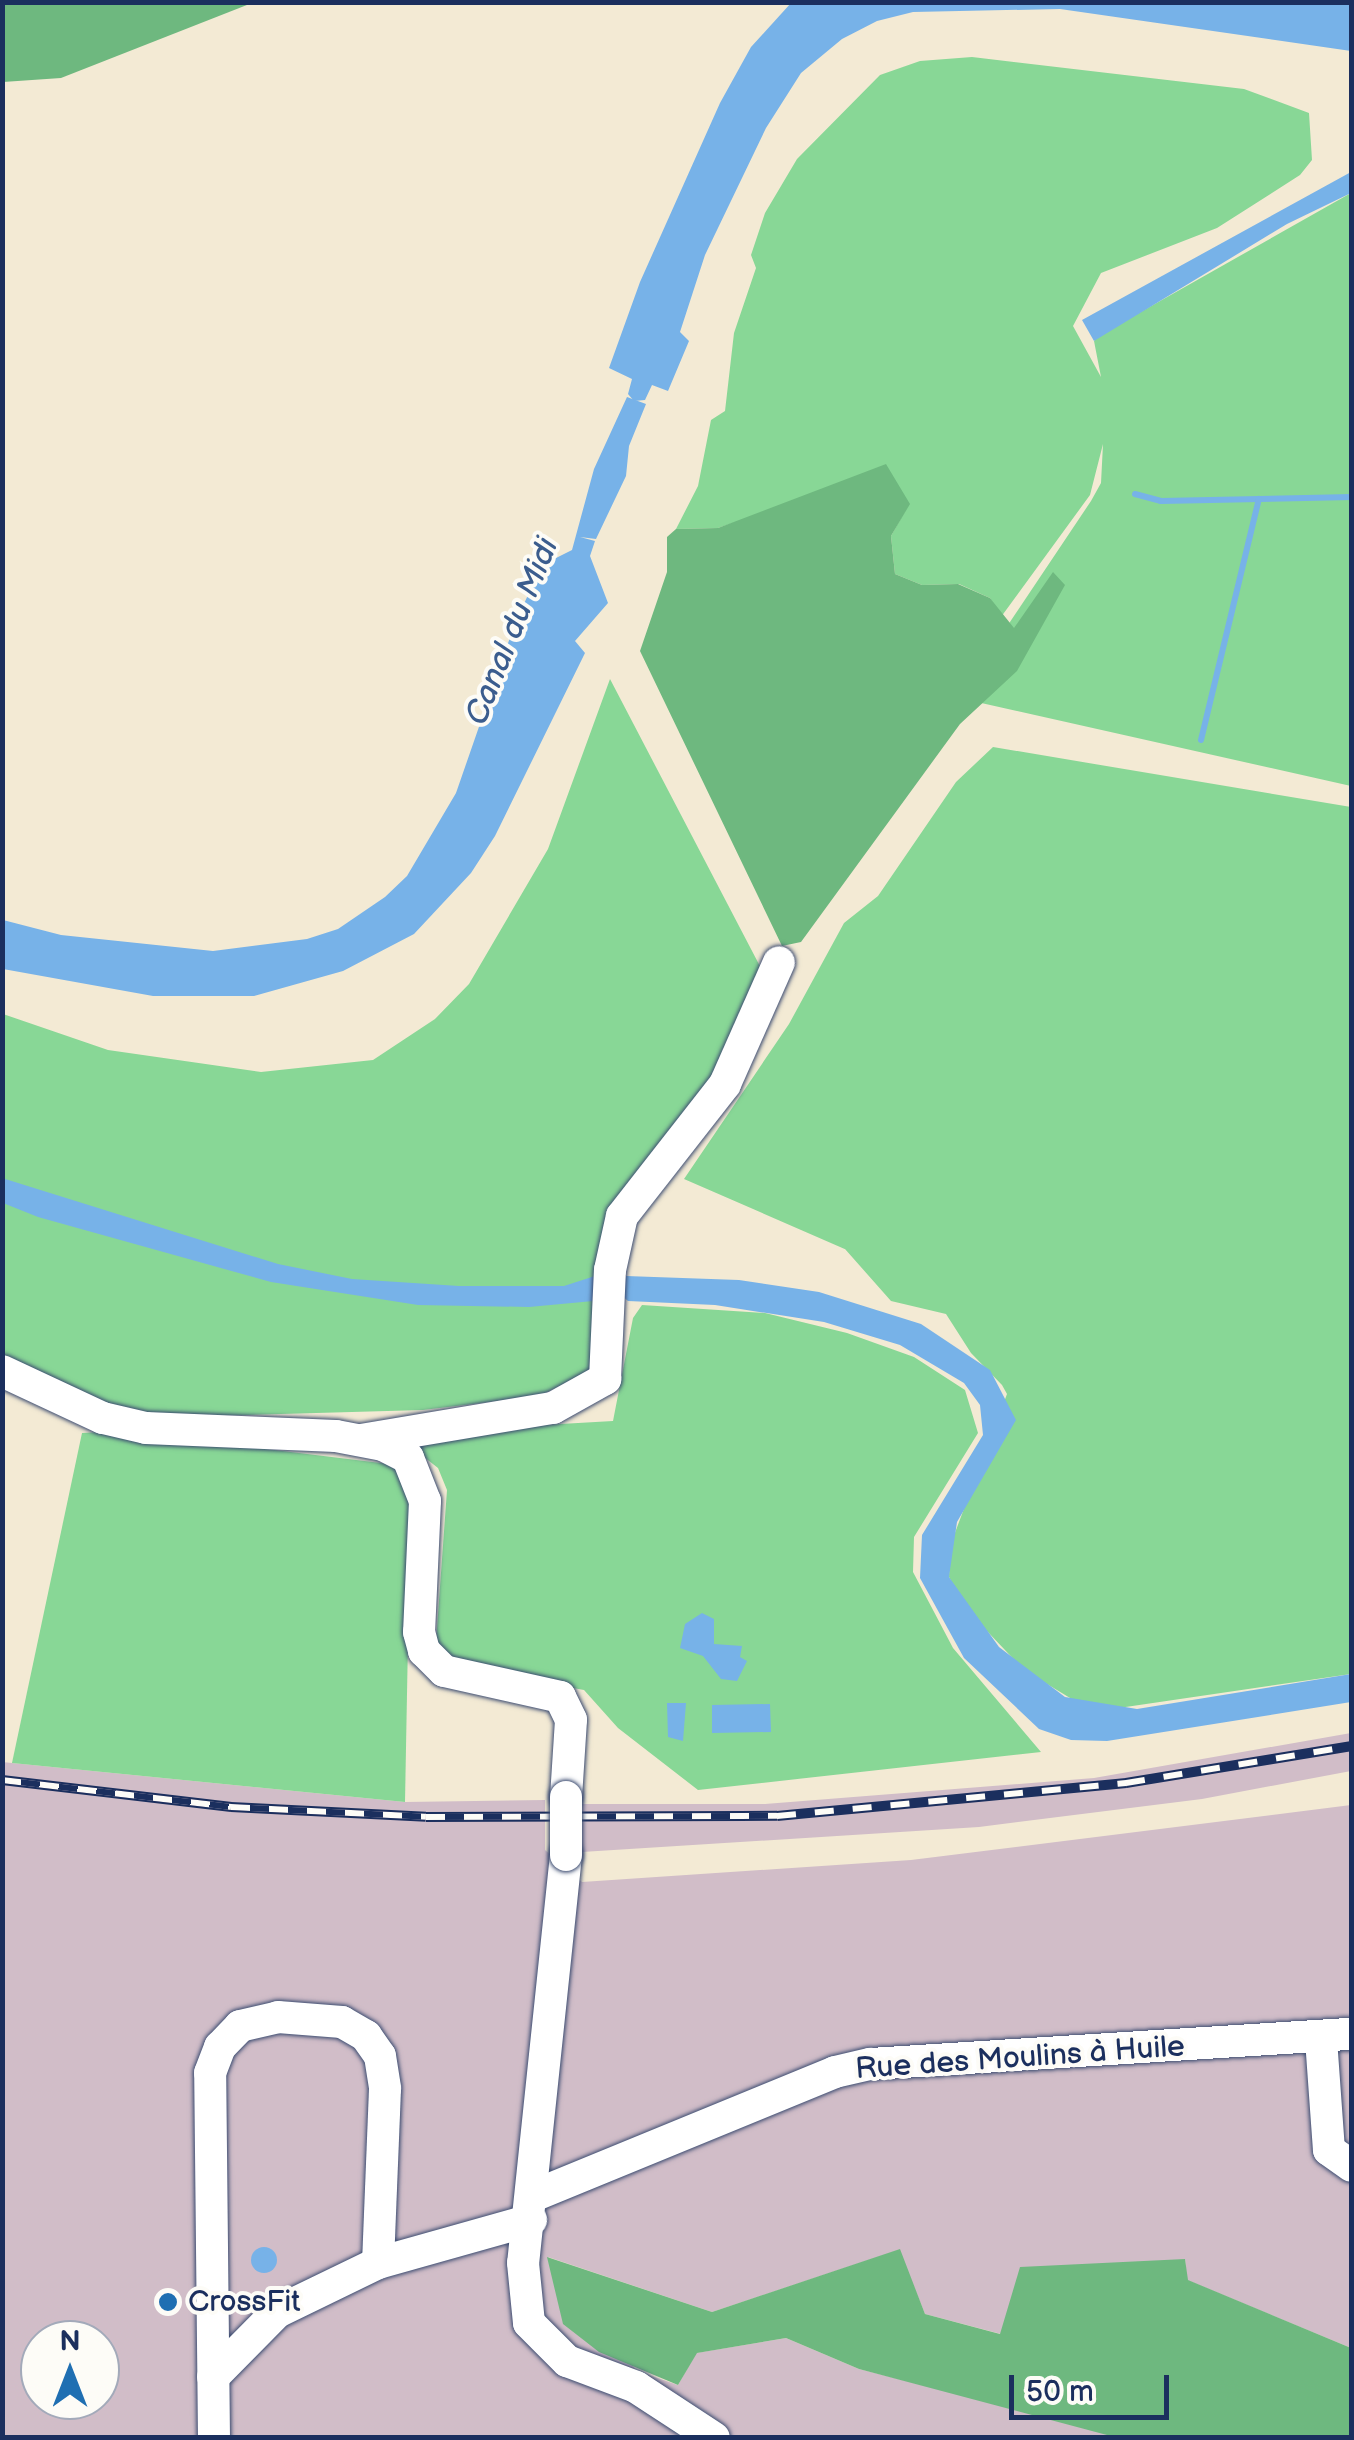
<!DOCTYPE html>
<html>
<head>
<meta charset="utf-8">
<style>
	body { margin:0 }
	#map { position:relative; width:1354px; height:2440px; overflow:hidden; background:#f3ead4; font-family:"Balsamiq Sans",sans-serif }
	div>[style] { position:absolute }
	.industrial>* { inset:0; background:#d1bdc8 }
	.green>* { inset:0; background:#88d796 }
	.forest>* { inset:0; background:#6eb87f }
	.water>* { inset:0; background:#77b2e8 }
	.round { border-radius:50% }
	.stream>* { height:6px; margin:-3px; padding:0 3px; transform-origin:3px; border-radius:3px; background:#77b2e8 }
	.roads { filter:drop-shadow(0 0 2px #3b4b70) drop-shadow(0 0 2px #3b4b70) }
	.minor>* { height:32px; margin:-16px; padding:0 16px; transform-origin:16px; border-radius:16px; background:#fff }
	.rail>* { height:10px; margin-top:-5px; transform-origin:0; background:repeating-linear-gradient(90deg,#fdfcf7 0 19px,#1b2f5e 0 38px); box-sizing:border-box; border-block:2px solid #1b2f5e }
	.bridges { filter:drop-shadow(0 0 2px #3b4b70) drop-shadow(0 0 2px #3b4b70) }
	.minor-bridge>* { height:32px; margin:-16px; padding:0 16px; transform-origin:16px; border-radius:16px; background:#fff }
	.dots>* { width:28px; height:28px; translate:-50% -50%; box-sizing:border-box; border:5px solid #fdfcf7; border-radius:50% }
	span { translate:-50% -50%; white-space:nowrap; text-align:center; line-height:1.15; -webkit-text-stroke:8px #fdfcf7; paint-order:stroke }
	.street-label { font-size:30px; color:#1b2f5e }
	.poi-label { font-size:30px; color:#1b2f5e }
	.left { translate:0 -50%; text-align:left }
	.water-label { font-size:32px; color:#3b5d8e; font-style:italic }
	.frame { position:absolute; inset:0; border:5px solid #1b2f5e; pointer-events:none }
	.north { position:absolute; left:20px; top:2320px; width:100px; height:100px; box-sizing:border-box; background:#fdfcf7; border:2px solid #a3aaba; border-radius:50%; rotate:0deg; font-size:28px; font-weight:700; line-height:40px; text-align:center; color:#1b2f5e }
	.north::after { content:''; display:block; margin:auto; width:35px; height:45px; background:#1f6fb2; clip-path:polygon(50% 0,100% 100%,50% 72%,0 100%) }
	.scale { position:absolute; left:1009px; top:2375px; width:160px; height:45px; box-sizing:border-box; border:5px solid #1b2f5e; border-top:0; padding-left:12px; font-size:30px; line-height:35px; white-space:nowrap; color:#1b2f5e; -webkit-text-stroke:8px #fdfcf7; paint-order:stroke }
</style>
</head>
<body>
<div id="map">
	<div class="industrial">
		<i style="clip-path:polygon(1351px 1733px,1351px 1771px,1202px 1799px,979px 1827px,582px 1852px,581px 1804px,765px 1804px,1094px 1778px)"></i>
		<i style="clip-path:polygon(evenodd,2px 1762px,405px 1802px,545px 1800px,545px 1850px,582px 1882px,911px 1860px,1351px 1805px,1351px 2348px,1187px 2280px,1185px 2259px,1001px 2334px,925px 2314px,899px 2250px,712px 2312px,548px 2257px,637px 2371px,678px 2385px,696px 2353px,786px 2338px,859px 2369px,1128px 2437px,3px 2437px,2px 1762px,40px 2340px,100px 2340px,100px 2400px,40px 2400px,40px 2340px)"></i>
	</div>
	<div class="green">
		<i style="clip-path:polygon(972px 57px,1244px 89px,1309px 113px,1312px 160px,1300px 175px,1217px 228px,1101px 273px,1073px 326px,1101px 377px,1094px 341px,1100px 335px,1351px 193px,1351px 786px,959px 698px,1091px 501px,1101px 483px,1103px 444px,1090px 495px,1001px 617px,990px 598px,959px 584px,922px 585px,895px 574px,891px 536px,909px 504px,789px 504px,718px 528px,676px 529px,698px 486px,711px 420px,725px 411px,734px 333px,756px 268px,751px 255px,765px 213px,797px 159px,880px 75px,920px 61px)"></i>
		<i style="clip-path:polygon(610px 679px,763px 972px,716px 1075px,619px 1200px,590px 1371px,539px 1396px,423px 1410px,179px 1417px,130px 1413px,3px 1359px,3px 1014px,108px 1050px,261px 1072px,373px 1060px,435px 1019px,469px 984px,548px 849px)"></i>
		<i style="clip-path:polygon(993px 747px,1351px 807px,1351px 1674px,1112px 1709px,1075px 1701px,1024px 1670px,967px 1610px,949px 1577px,950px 1546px,1007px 1394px,1002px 1385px,971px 1353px,946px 1314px,891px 1301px,845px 1249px,886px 1267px,684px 1179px,789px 1024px,844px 923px,878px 896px,956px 782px)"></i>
		<i style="clip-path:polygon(642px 1305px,765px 1313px,847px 1333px,914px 1357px,965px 1390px,978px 1433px,914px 1537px,913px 1572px,953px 1648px,1041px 1752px,698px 1790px,618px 1728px,584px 1690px,448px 1665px,436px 1642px,447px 1490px,438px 1468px,419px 1453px,422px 1432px,613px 1421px,633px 1318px)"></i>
		<i style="clip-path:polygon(120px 1431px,397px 1465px,411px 1479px,405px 1802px,12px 1763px,82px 1433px)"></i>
	</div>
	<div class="forest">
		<i style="clip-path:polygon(3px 2px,252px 2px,252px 3px,61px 78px,3px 82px)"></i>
		<i style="clip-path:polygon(886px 464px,910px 504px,891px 536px,895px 574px,922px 585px,958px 584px,990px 598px,1014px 628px,1053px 572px,1065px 585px,1017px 671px,960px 724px,801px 942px,782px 946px,640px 651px,667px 572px,667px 537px,676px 529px,718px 528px)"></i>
		<i style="clip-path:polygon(900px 2249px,925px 2314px,1000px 2334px,1020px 2267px,1185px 2259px,1188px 2280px,1351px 2348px,1351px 2437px,1107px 2435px,859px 2369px,786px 2338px,697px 2353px,678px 2385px,599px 2352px,563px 2324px,547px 2257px,712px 2312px)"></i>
	</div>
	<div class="water">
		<i style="clip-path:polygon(791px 3px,1351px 3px,1351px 51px,1060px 9px,913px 12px,877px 21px,842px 39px,801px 73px,766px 128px,705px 255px,680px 332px,689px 341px,668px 391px,652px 385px,645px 400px,634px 401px,628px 394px,632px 379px,609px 368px,640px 282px,720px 103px,751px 47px)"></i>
		<i style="clip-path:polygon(1351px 172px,1351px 193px,1287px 224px,1094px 341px,1082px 320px)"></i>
		<i style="clip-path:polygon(627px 397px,646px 404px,629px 446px,626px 476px,596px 539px,580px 537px,595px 541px,590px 556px,608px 603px,575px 641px,585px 653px,495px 836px,471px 873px,414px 934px,343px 971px,254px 996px,153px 996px,3px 969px,3px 920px,61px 935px,213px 951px,307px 939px,338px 929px,385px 897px,407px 876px,456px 793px,515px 623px,542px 565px,572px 550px,594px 469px)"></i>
		<i style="clip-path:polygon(2px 1178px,278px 1264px,352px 1279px,459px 1286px,564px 1286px,598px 1275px,604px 1300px,529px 1307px,418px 1305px,271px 1282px,38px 1217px,3px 1203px)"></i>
		<i style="clip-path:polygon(626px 1276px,739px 1280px,819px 1292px,921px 1324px,990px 1370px,1016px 1420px,957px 1522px,949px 1577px,999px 1647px,1065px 1697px,1137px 1709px,1351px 1674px,1351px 1702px,1107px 1741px,1071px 1740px,1039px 1729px,964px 1658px,920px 1578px,922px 1535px,983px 1435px,980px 1405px,964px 1383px,900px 1345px,824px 1322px,715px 1305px,628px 1301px,621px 1295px)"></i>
		<i style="clip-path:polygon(702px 1613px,714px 1619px,714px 1644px,742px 1646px,740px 1657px,747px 1661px,737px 1681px,721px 1679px,703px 1656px,680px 1648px,685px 1624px)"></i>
		<i style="clip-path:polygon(667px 1703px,686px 1703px,683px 1741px,668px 1737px)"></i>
		<i style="clip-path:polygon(770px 1704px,771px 1732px,712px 1733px,712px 1705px)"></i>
		<i class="round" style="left:251px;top:2247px;width:26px;height:26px"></i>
	</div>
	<div class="stream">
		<i style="left:1135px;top:494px;width:27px;rotate:15deg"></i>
		<i style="left:1161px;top:501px;width:191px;rotate:-1.2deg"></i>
		<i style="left:1201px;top:740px;width:248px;rotate:-76.5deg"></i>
	</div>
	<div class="roads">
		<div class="minor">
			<i style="left:2px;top:1371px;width:111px;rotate:25deg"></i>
			<i style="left:103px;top:1418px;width:44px;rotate:13.1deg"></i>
			<i style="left:146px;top:1428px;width:190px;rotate:2.4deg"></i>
			<i style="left:336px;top:1436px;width:48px;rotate:10.8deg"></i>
			<i style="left:383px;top:1445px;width:28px;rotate:27deg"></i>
			<i style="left:408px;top:1458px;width:46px;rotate:68.4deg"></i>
			<i style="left:425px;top:1501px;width:131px;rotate:92.6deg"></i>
			<i style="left:419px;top:1632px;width:20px;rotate:75deg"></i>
			<i style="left:424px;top:1651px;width:28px;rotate:45deg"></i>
			<i style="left:444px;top:1671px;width:119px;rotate:12.6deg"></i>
			<i style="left:560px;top:1697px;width:25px;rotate:64deg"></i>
			<i style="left:571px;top:1720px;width:77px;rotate:93.7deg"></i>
			<i style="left:361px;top:1440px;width:195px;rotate:-9.5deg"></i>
			<i style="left:553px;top:1408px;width:60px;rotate:-29.1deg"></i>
			<i style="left:605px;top:1379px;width:109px;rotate:-87.4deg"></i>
			<i style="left:610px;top:1270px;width:55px;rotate:-77.5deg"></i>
			<i style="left:622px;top:1216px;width:167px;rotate:-52deg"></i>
			<i style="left:725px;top:1084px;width:133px;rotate:-66.1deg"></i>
			<i style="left:566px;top:1855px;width:410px;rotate:96deg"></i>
			<i style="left:523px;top:2263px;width:60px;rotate:84.3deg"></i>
			<i style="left:529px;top:2323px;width:54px;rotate:45deg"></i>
			<i style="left:567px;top:2361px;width:74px;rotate:20.6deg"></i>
			<i style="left:636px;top:2387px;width:93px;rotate:33.2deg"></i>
			<i style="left:1321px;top:2039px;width:111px;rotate:85.9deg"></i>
			<i style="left:1329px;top:2150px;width:28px;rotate:35deg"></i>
			<i style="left:533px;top:2196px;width:326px;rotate:-22.3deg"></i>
			<i style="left:835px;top:2072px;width:37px;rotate:-13deg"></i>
			<i style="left:871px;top:2064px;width:482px;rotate:-3.6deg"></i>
			<i style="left:213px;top:2377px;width:91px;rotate:-45.4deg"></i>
			<i style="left:277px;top:2312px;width:112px;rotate:-25.9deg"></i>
			<i style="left:378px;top:2263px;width:159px;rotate:-15.7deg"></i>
			<i style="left:214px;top:2438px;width:365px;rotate:-90.6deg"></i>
			<i style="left:210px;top:2073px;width:28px;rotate:-69deg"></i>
			<i style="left:220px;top:2047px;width:29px;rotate:-46deg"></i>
			<i style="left:240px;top:2026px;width:39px;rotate:-13deg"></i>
			<i style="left:278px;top:2017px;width:64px;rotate:4.5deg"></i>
			<i style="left:342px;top:2022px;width:28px;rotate:30deg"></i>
			<i style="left:366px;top:2036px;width:24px;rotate:55deg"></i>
			<i style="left:380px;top:2056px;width:33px;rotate:81deg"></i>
			<i style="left:385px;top:2089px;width:174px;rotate:92.3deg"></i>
		</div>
	</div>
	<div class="rail">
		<i style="left:2px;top:1780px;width:231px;rotate:6.7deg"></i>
		<i style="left:231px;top:1807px;width:195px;rotate:2.9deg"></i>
		<i style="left:426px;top:1817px;width:351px;rotate:-0.2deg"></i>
		<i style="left:777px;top:1816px;width:351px;rotate:-5.4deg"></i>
		<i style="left:1126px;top:1783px;width:229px;rotate:-9.3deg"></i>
	</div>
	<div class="bridges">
		<div class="minor-bridge">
			<i style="left:566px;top:1797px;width:58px;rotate:90deg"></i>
		</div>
	</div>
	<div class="dots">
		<i style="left:168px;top:2302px;background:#1f6fb2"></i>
	</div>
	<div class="street-label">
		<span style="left:1020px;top:2058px;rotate:-4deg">Rue des Moulins à Huile</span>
	</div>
	<div class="poi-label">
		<span class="left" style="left:188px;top:2302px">CrossFit</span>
	</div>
	<div class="water-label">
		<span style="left:513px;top:632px;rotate:-68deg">Canal du Midi</span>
	</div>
	<div class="frame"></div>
	<div class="north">N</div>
	<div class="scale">50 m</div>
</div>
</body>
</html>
